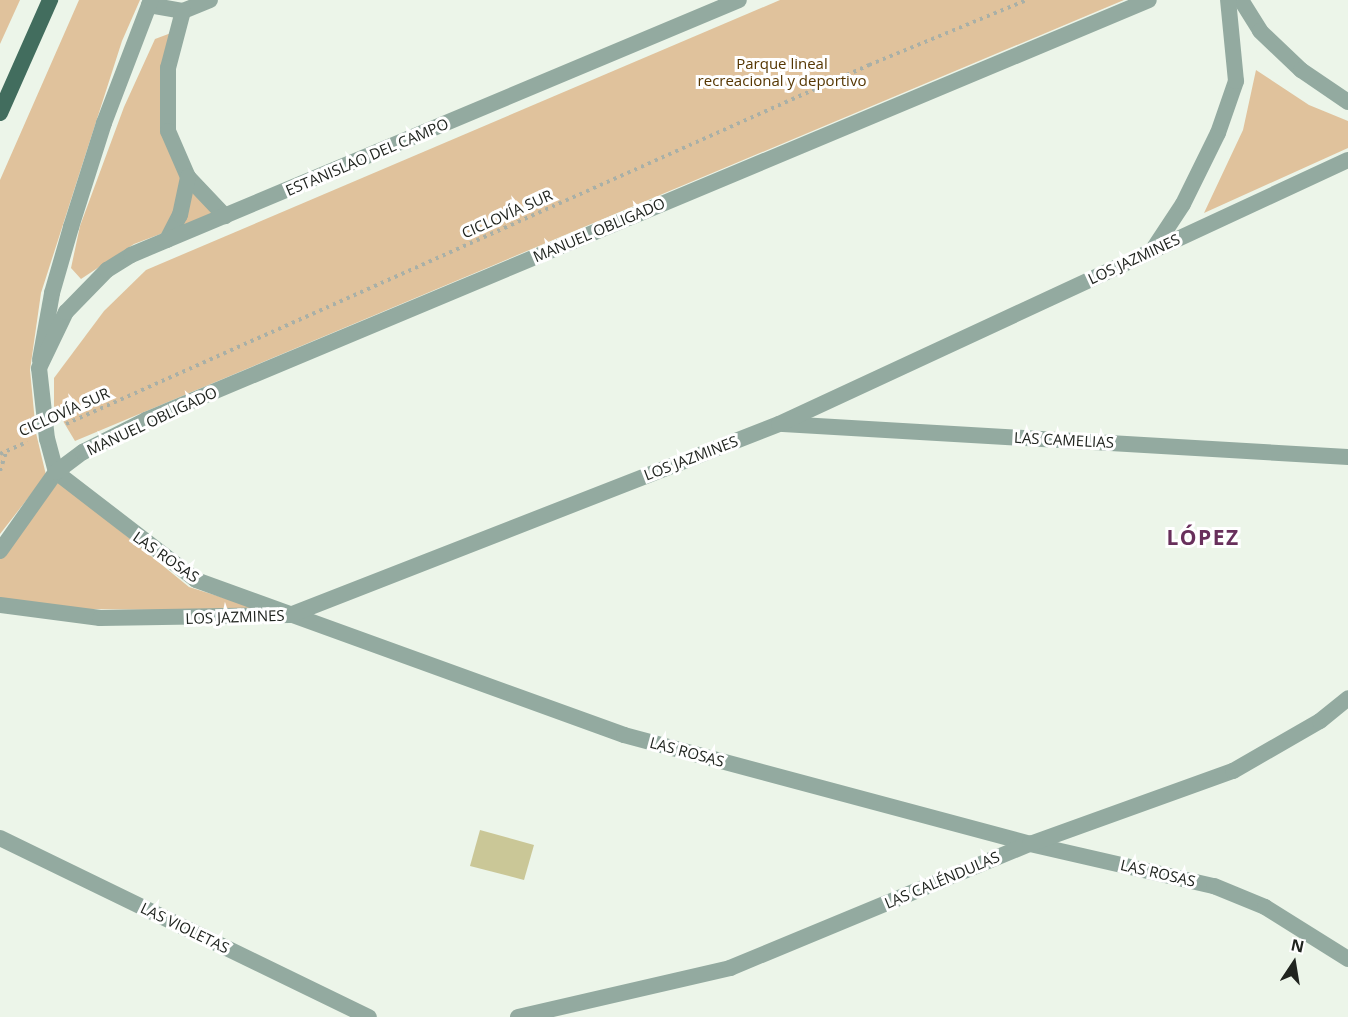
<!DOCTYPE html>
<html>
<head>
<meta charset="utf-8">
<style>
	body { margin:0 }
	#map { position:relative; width:1348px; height:1017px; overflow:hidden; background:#ecf5e9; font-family:"Open Sans",sans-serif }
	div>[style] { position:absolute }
	.green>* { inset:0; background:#e0c29c }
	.building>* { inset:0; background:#cac797 }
	.path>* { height:4px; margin-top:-2px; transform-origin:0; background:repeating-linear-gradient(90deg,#a9b0a7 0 3px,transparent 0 7.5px) }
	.minor>* { height:16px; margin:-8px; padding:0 8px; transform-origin:8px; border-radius:8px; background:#93aaa0 }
	.tertiary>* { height:16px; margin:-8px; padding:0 8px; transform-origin:8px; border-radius:8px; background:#93aaa0 }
	.primary>* { height:16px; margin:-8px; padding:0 8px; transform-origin:8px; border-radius:8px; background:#426d5e }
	span { translate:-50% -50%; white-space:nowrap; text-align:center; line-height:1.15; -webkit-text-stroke:6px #fff; paint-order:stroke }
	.park-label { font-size:15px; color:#553602 }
	.street-label { font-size:15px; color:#20241f }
	.district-label { font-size:21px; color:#682f5b; font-weight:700; letter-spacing:1.5px }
	.north { position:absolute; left:1264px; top:933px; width:60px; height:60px; -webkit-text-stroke:4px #fff; paint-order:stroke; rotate:12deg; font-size:16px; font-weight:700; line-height:24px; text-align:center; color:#20241f }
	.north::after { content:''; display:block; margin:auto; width:21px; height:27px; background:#20241f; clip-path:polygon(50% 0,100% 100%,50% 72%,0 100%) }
</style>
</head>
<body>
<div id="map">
	<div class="green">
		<i style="clip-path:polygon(0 0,20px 0,0 44px)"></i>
		<i style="clip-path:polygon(79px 0,140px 0,122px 41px,41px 293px,30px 370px,36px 433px,46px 475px,0 534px,0 180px)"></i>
		<i style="clip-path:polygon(780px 0,1124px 0,75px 441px,54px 406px,54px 378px,104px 311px,146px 270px)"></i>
		<i style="clip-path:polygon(171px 33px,161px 67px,181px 178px,174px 211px,163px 233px,134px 244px,81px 279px,71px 268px,80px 226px,124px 107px,155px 39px)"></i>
		<i style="clip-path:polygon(1256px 70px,1309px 105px,1348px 121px,1348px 148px,1204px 213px,1243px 130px)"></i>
		<i style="clip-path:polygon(191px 189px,219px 215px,175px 234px)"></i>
		<i style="clip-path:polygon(59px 481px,189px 587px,266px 611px,0 608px,0 557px)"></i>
	</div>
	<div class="building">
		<i style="clip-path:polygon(480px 830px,534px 845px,524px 880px,470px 866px)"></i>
	</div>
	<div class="path">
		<i style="left:66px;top:424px;width:880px;rotate:-24.09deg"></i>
		<i style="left:869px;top:65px;width:171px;rotate:-22.4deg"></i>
		<i style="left:0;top:454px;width:30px;rotate:-24deg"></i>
		<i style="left:0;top:471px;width:20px;rotate:-72deg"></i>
	</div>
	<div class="minor">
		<i style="left:1241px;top:0;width:36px;rotate:58deg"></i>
		<i style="left:1260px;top:31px;width:57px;rotate:43.6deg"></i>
		<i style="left:1301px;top:70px;width:57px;rotate:34.2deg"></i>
		<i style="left:149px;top:5px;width:35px;rotate:10deg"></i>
		<i style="left:183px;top:11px;width:29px;rotate:-22deg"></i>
		<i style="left:183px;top:11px;width:59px;rotate:104.7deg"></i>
		<i style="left:168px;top:68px;width:63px;rotate:90deg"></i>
		<i style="left:168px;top:131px;width:50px;rotate:66.5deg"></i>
		<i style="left:188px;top:177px;width:54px;rotate:46.5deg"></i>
		<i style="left:167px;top:240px;width:28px;rotate:-63deg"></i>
		<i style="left:180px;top:215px;width:39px;rotate:-78deg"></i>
		<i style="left:1152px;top:251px;width:56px;rotate:-56.6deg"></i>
		<i style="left:1183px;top:204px;width:79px;rotate:-63.8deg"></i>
		<i style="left:1218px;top:133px;width:55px;rotate:-70.9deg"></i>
		<i style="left:1236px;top:81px;width:81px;rotate:-95.6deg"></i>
		<i style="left:40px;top:360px;width:68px;rotate:-79.8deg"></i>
		<i style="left:52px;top:293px;width:69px;rotate:-73.9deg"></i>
		<i style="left:71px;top:227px;width:109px;rotate:-72.4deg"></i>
		<i style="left:104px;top:123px;width:132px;rotate:-69.1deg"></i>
		<i style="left:783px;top:424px;width:566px;rotate:3.34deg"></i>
		<i style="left:56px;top:472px;width:177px;rotate:37.6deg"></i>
		<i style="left:196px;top:580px;width:455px;rotate:19.9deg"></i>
		<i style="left:624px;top:735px;width:420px;rotate:15deg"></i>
		<i style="left:1030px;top:844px;width:189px;rotate:12.9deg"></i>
		<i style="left:1214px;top:886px;width:55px;rotate:22.4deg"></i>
		<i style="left:1265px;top:907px;width:98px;rotate:32.1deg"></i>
		<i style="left:0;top:605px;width:101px;rotate:7.4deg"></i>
		<i style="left:100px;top:618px;width:190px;rotate:-0.9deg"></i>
		<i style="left:290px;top:615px;width:525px;rotate:-21.34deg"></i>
		<i style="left:779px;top:424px;width:627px;rotate:-24.89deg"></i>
		<i style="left:0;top:838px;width:410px;rotate:25.9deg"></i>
		<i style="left:518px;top:1017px;width:218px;rotate:-13deg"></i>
		<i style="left:730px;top:968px;width:325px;rotate:-22.5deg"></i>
		<i style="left:1030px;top:844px;width:216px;rotate:-19.8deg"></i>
		<i style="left:1233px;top:771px;width:100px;rotate:-29.9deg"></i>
		<i style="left:1320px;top:721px;width:36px;rotate:-39deg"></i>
	</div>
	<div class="tertiary">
		<i style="left:56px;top:472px;width:34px;rotate:-105deg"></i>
		<i style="left:47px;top:439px;width:71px;rotate:-96.4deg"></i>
		<i style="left:39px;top:368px;width:62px;rotate:-64.3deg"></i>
		<i style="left:66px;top:312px;width:59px;rotate:-45.7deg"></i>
		<i style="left:107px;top:270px;width:28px;rotate:-32deg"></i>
		<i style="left:131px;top:255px;width:659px;rotate:-22.75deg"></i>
		<i style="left:0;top:551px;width:97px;rotate:-54.7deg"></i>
		<i style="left:56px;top:472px;width:34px;rotate:-37deg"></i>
		<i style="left:83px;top:452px;width:71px;rotate:-26.9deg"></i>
		<i style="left:146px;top:420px;width:1087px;rotate:-22.72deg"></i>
	</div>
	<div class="primary">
		<i style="left:0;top:113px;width:124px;rotate:-66.1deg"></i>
	</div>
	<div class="park-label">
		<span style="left:782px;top:72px">Parque lineal<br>recreacional y deportivo</span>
	</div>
	<div class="street-label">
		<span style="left:367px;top:157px;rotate:-23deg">ESTANISLAO DEL CAMPO</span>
		<span style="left:507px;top:214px;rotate:-24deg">CICLOVÍA SUR</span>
		<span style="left:599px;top:230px;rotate:-23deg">MANUEL OBLIGADO</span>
		<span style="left:1134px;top:259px;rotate:-25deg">LOS JAZMINES</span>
		<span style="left:64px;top:412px;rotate:-24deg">CICLOVÍA SUR</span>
		<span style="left:152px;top:421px;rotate:-25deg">MANUEL OBLIGADO</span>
		<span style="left:1064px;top:440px;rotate:3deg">LAS CAMELIAS</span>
		<span style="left:691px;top:458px;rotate:-21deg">LOS JAZMINES</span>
		<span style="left:166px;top:557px;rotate:35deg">LAS ROSAS</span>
		<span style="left:235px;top:617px;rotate:-2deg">LOS JAZMINES</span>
		<span style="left:687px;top:752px;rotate:15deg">LAS ROSAS</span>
		<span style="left:1158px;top:873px;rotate:13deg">LAS ROSAS</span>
		<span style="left:942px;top:880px;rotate:-23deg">LAS CALÉNDULAS</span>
		<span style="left:185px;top:928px;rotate:26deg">LAS VIOLETAS</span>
	</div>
	<div class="district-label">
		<span style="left:1203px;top:537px">LÓPEZ</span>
	</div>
	<div class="north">N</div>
</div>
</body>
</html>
